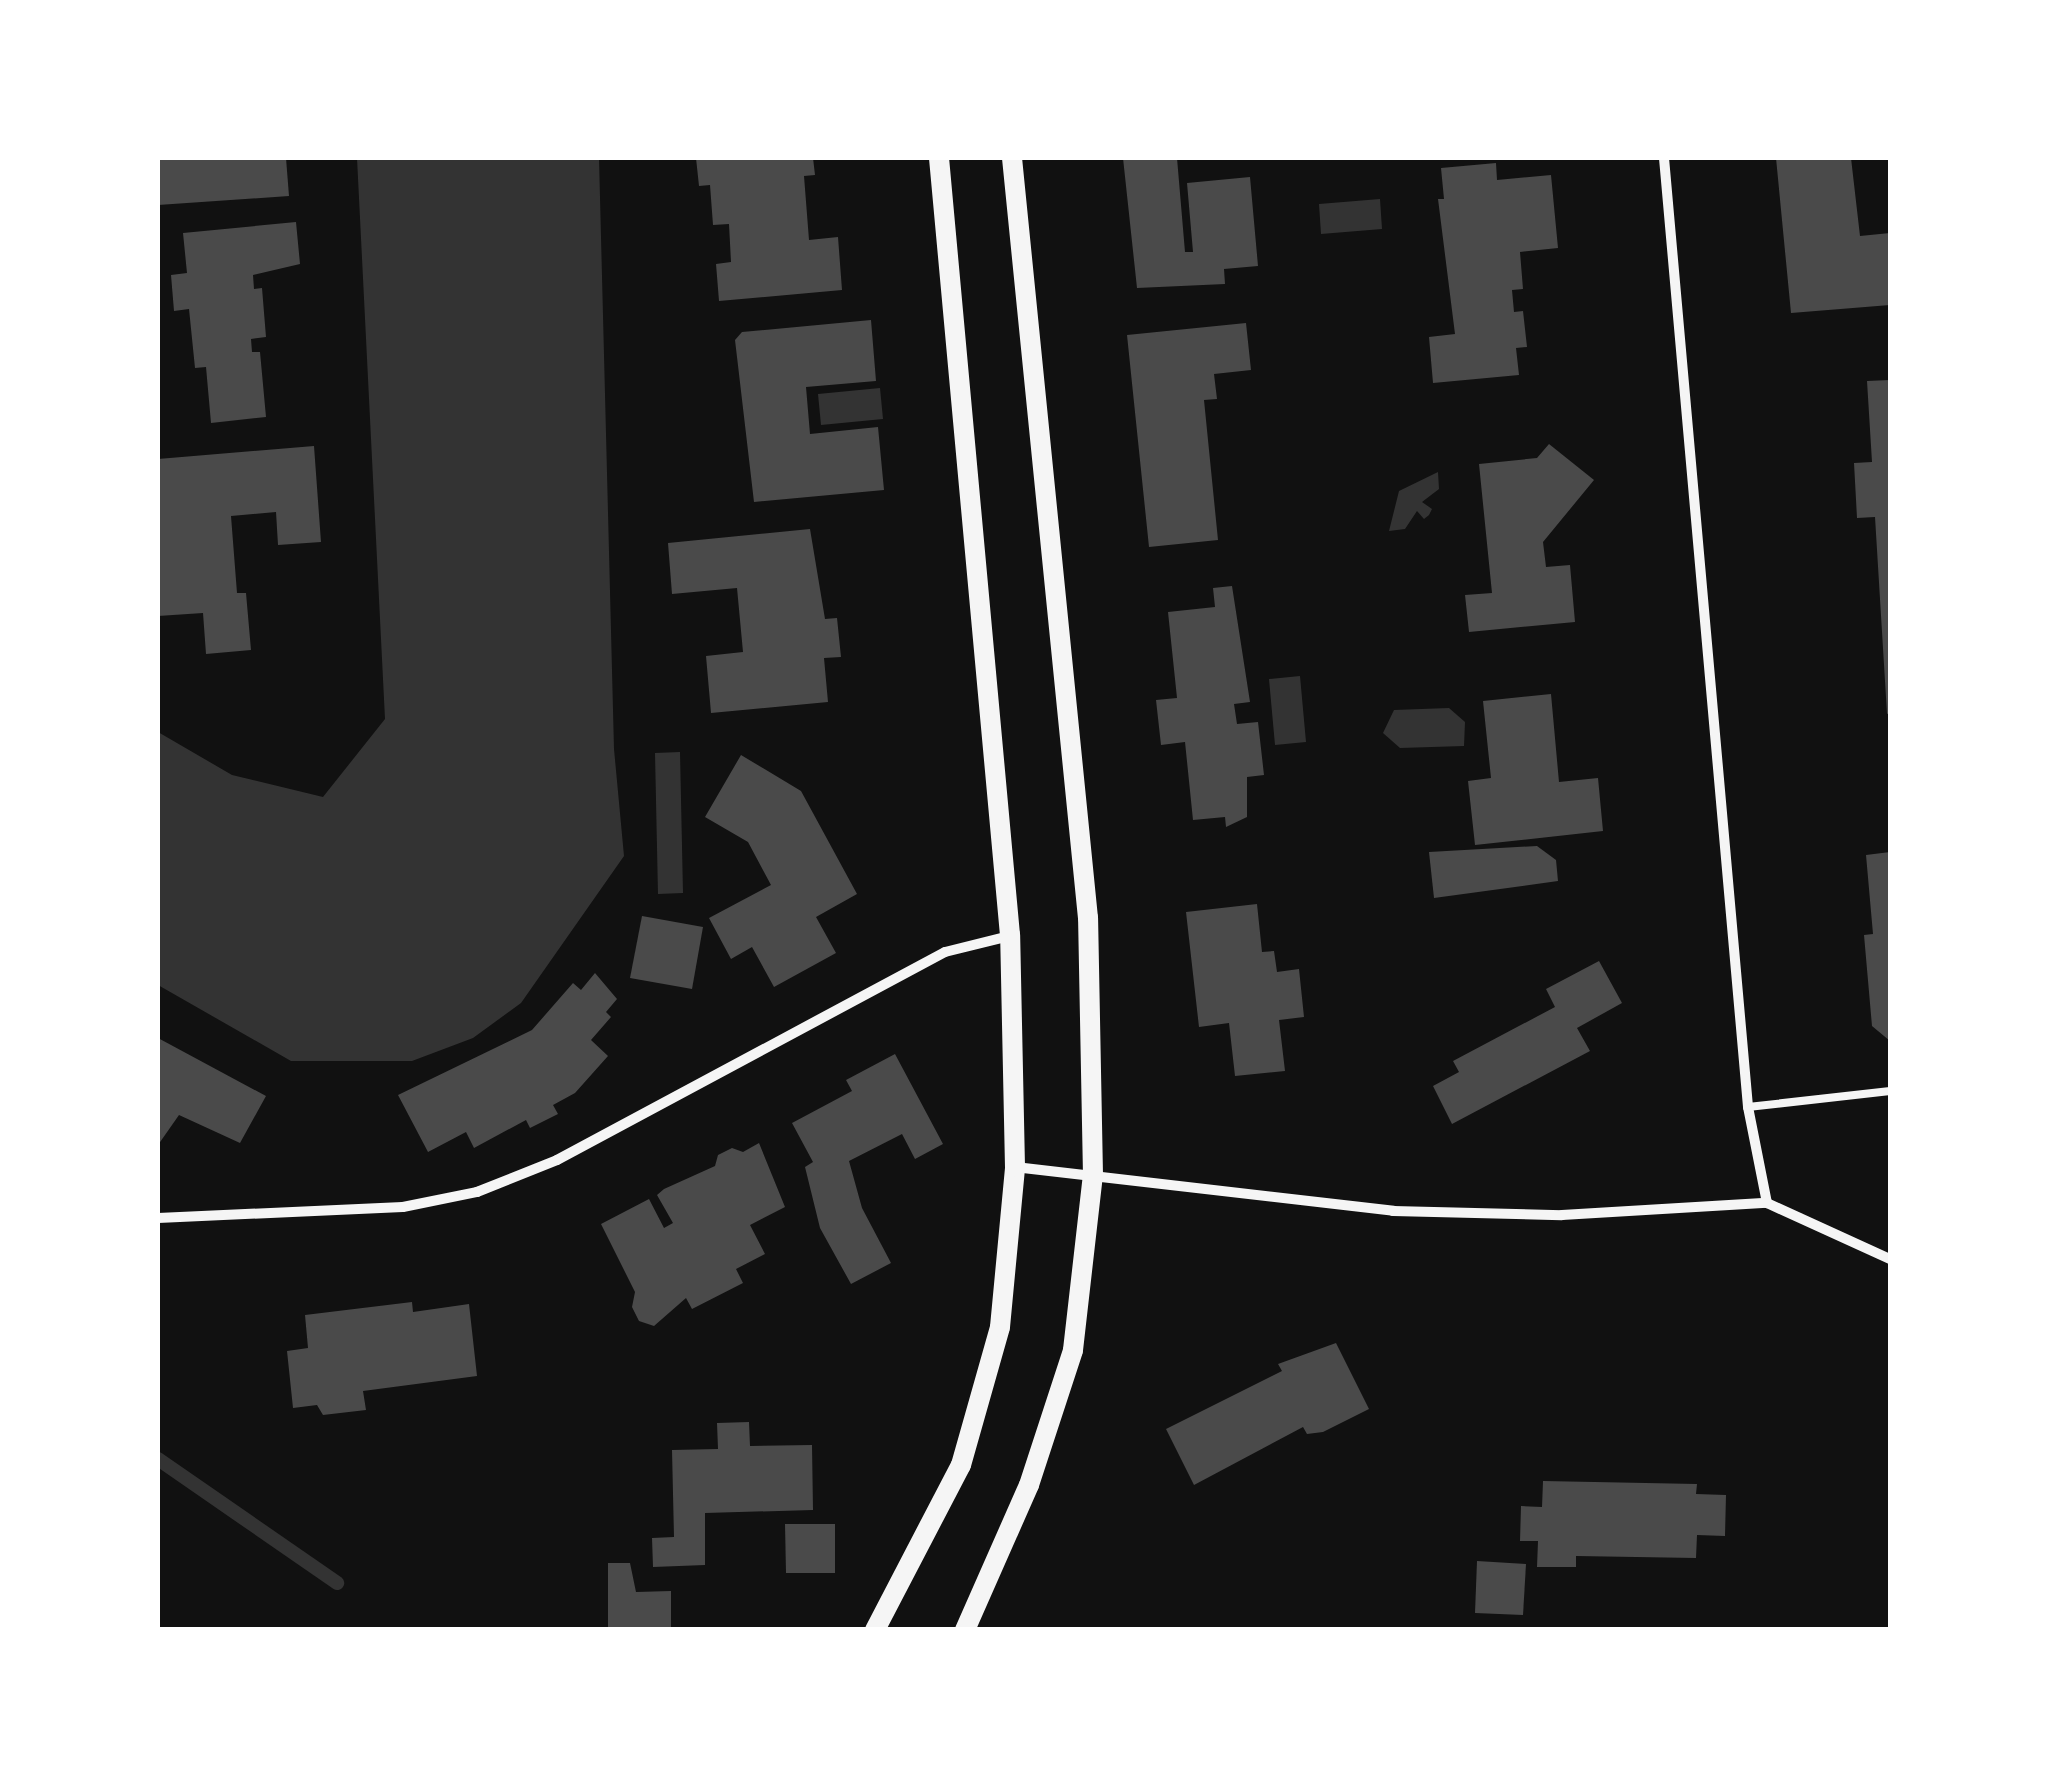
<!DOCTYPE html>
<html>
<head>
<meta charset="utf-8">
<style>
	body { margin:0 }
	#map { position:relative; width:2048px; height:1787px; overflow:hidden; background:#111; font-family:Lato,sans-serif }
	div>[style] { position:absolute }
	.water>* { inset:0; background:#333 }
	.stream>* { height:14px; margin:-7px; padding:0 7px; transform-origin:7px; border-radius:7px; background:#333 }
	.building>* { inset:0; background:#4a4a4a }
	.service>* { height:8px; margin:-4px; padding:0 4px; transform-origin:4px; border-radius:4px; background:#f5f5f5 }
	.minor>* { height:10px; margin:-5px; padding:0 5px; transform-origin:5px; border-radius:5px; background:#f5f5f5 }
	.secondary>* { height:20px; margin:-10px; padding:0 10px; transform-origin:10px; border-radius:10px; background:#f5f5f5 }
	span { translate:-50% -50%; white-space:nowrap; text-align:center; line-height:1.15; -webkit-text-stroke:8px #fff; paint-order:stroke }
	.frame { position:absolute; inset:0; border:160px solid #fff; pointer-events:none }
</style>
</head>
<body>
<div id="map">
	<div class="water">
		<i style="clip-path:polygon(357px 158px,599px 158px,614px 749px,624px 856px,521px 1003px,473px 1038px,412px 1061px,291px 1061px,158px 985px,158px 732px,232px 775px,323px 797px,385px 719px)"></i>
		<i style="clip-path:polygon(1380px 199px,1382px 229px,1321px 234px,1319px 204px)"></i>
		<i style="clip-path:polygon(880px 388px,883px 419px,821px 425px,818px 394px)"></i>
		<i style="clip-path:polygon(1438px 472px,1439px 489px,1422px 502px,1432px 509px,1429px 515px,1424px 519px,1417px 511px,1405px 529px,1389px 531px,1399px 491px)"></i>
		<i style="clip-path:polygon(1300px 676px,1306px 742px,1275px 745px,1269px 679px)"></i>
		<i style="clip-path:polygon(1449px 708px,1465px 722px,1464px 746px,1400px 748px,1383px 733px,1394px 710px)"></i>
		<i style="clip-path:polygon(680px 752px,683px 893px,658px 894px,655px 753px)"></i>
	</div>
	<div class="stream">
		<i style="left:158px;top:1459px;width:218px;rotate:34.7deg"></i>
	</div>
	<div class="building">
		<i style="clip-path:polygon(158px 158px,286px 158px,289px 196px,158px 205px)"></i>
		<i style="clip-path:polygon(696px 158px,813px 158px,815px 175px,804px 176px,809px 240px,838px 237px,842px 290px,719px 301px,716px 264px,731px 262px,729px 224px,713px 225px,710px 185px,699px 186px)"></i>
		<i style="clip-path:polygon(1123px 158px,1177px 158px,1185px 252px,1193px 252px,1187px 183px,1250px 177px,1258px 266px,1224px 269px,1225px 284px,1137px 288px)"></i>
		<i style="clip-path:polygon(1776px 158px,1851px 158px,1860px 236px,1890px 233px,1890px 305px,1791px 313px)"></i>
		<i style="clip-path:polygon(1496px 163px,1497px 180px,1551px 175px,1558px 248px,1520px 252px,1523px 289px,1512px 290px,1514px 312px,1523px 311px,1527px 347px,1516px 348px,1519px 375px,1433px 383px,1429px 337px,1455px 334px,1438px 199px,1444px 199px,1441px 168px)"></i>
		<i style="clip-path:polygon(296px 222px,300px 264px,253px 275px,254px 289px,262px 288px,266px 337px,251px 339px,252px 352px,260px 352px,266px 417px,211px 423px,206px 367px,195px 368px,189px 309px,174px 311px,171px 275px,187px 273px,183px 233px)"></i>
		<i style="clip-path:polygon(871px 320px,876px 381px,806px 387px,810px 434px,878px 427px,884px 490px,754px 502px,735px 340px,742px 332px)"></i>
		<i style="clip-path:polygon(1246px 323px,1251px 370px,1214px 374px,1217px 399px,1204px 400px,1218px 540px,1149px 547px,1127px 335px)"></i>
		<i style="clip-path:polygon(1890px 380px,1890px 713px,1887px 714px,1875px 517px,1857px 518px,1854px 463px,1872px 462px,1867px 381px)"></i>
		<i style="clip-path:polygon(1549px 444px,1594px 480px,1543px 542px,1546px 567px,1570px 565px,1575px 622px,1469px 632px,1465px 595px,1492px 593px,1479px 464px,1537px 458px)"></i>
		<i style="clip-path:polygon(314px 446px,321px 542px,278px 545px,276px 512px,231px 516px,237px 593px,246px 593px,251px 650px,206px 654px,203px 613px,158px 616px,158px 459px)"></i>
		<i style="clip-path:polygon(810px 529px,825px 619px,837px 618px,841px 657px,824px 658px,828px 702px,711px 713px,706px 656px,743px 652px,737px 588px,672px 594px,668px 543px)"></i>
		<i style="clip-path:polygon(1232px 586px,1250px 702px,1234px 704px,1237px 724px,1258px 722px,1264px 775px,1247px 777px,1247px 817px,1226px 827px,1225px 817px,1193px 820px,1185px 742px,1161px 745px,1156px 700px,1177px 698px,1168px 612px,1215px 607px,1213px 588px)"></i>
		<i style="clip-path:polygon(1551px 694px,1559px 782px,1598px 778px,1603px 831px,1475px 845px,1468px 781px,1491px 778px,1483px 701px)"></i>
		<i style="clip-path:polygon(741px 755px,801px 791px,857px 894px,816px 917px,836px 953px,774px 987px,752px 947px,731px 959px,709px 918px,771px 885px,748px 842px,705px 817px)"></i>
		<i style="clip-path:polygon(1537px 846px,1556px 860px,1558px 881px,1434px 898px,1429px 852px)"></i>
		<i style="clip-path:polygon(1890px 852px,1890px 1041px,1872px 1026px,1864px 935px,1873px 934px,1866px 855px)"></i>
		<i style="clip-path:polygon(1257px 904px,1262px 952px,1274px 951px,1277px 972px,1299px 969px,1304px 1017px,1279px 1020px,1285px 1071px,1235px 1076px,1229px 1023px,1199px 1027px,1186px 912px)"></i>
		<i style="clip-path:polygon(642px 916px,703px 927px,692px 989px,630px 978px)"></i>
		<i style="clip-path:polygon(1599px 961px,1622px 1003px,1577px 1028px,1590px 1051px,1452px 1124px,1433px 1086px,1459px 1072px,1453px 1061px,1555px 1007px,1546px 989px)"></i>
		<i style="clip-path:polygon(595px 973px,617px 999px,606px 1012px,611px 1017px,591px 1040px,608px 1056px,575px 1093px,553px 1105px,558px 1114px,530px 1128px,526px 1120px,474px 1148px,466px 1132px,428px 1152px,398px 1095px,532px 1030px,573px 983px,581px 990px)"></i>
		<i style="clip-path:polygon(158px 1038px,266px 1096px,240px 1143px,179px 1115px,158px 1145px)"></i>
		<i style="clip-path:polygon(895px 1054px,943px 1144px,915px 1159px,902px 1134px,849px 1161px,862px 1208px,891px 1263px,851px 1284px,820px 1228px,805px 1167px,813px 1162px,792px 1123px,852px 1091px,846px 1080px)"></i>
		<i style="clip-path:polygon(759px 1143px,785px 1207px,750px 1225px,765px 1254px,736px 1269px,743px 1283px,692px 1309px,686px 1298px,654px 1326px,639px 1321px,632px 1307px,635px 1292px,601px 1224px,649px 1199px,664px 1228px,673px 1223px,657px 1195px,664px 1189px,715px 1166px,718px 1155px,732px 1148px,743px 1152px)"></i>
		<i style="clip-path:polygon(412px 1302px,413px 1312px,469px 1304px,477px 1376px,363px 1391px,366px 1410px,323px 1415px,317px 1405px,293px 1408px,287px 1351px,308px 1348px,305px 1315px)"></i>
		<i style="clip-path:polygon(1336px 1343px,1369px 1409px,1323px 1432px,1307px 1434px,1303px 1427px,1194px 1485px,1166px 1429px,1282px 1371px,1278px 1364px)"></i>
		<i style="clip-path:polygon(749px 1422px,750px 1446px,812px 1445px,813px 1510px,705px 1513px,705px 1565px,653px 1567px,652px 1538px,674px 1537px,672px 1450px,718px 1449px,717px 1423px)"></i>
		<i style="clip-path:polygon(1543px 1481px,1697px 1484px,1696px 1494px,1726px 1495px,1725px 1536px,1697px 1535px,1696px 1558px,1576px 1556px,1576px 1567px,1537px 1567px,1538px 1541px,1520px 1541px,1521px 1506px,1542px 1507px)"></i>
		<i style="clip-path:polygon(785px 1524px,835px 1524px,835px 1573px,786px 1573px)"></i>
		<i style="clip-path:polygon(1477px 1561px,1526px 1564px,1523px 1615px,1475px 1613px)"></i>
		<i style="clip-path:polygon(608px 1563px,630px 1563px,636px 1592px,671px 1591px,671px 1628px,608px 1629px)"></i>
	</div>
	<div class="service">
		<i style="left:1748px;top:1107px;width:143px;rotate:-6.4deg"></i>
	</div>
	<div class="minor">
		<i style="left:1664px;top:158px;width:953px;rotate:84.94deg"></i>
		<i style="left:1748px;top:1107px;width:98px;rotate:78.8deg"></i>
		<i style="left:1015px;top:1167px;width:381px;rotate:6.6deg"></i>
		<i style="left:1393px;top:1211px;width:169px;rotate:1.4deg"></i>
		<i style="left:1562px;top:1215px;width:205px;rotate:-3.4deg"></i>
		<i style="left:1767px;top:1203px;width:135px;rotate:24.5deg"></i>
		<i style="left:158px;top:1218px;width:245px;rotate:-2.6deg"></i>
		<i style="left:403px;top:1207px;width:76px;rotate:-11.5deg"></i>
		<i style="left:477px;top:1192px;width:86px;rotate:-21.8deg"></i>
		<i style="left:557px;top:1160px;width:440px;rotate:-28.2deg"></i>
		<i style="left:945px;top:952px;width:66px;rotate:-14deg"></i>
	</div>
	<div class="secondary">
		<i style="left:875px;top:1630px;width:186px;rotate:-62.5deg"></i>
		<i style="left:961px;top:1465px;width:143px;rotate:-74.2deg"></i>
		<i style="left:1000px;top:1327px;width:161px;rotate:-84.6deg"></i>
		<i style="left:1015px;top:1167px;width:232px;rotate:-91.2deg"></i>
		<i style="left:1010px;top:935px;width:780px;rotate:-95.22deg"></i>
		<i style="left:965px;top:1630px;width:158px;rotate:-66.2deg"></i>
		<i style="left:1029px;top:1485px;width:142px;rotate:-71.9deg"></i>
		<i style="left:1073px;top:1350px;width:176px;rotate:-83.5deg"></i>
		<i style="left:1093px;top:1175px;width:257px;rotate:-91.1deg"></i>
		<i style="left:1088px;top:918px;width:764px;rotate:-95.71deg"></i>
	</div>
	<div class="frame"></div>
</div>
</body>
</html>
